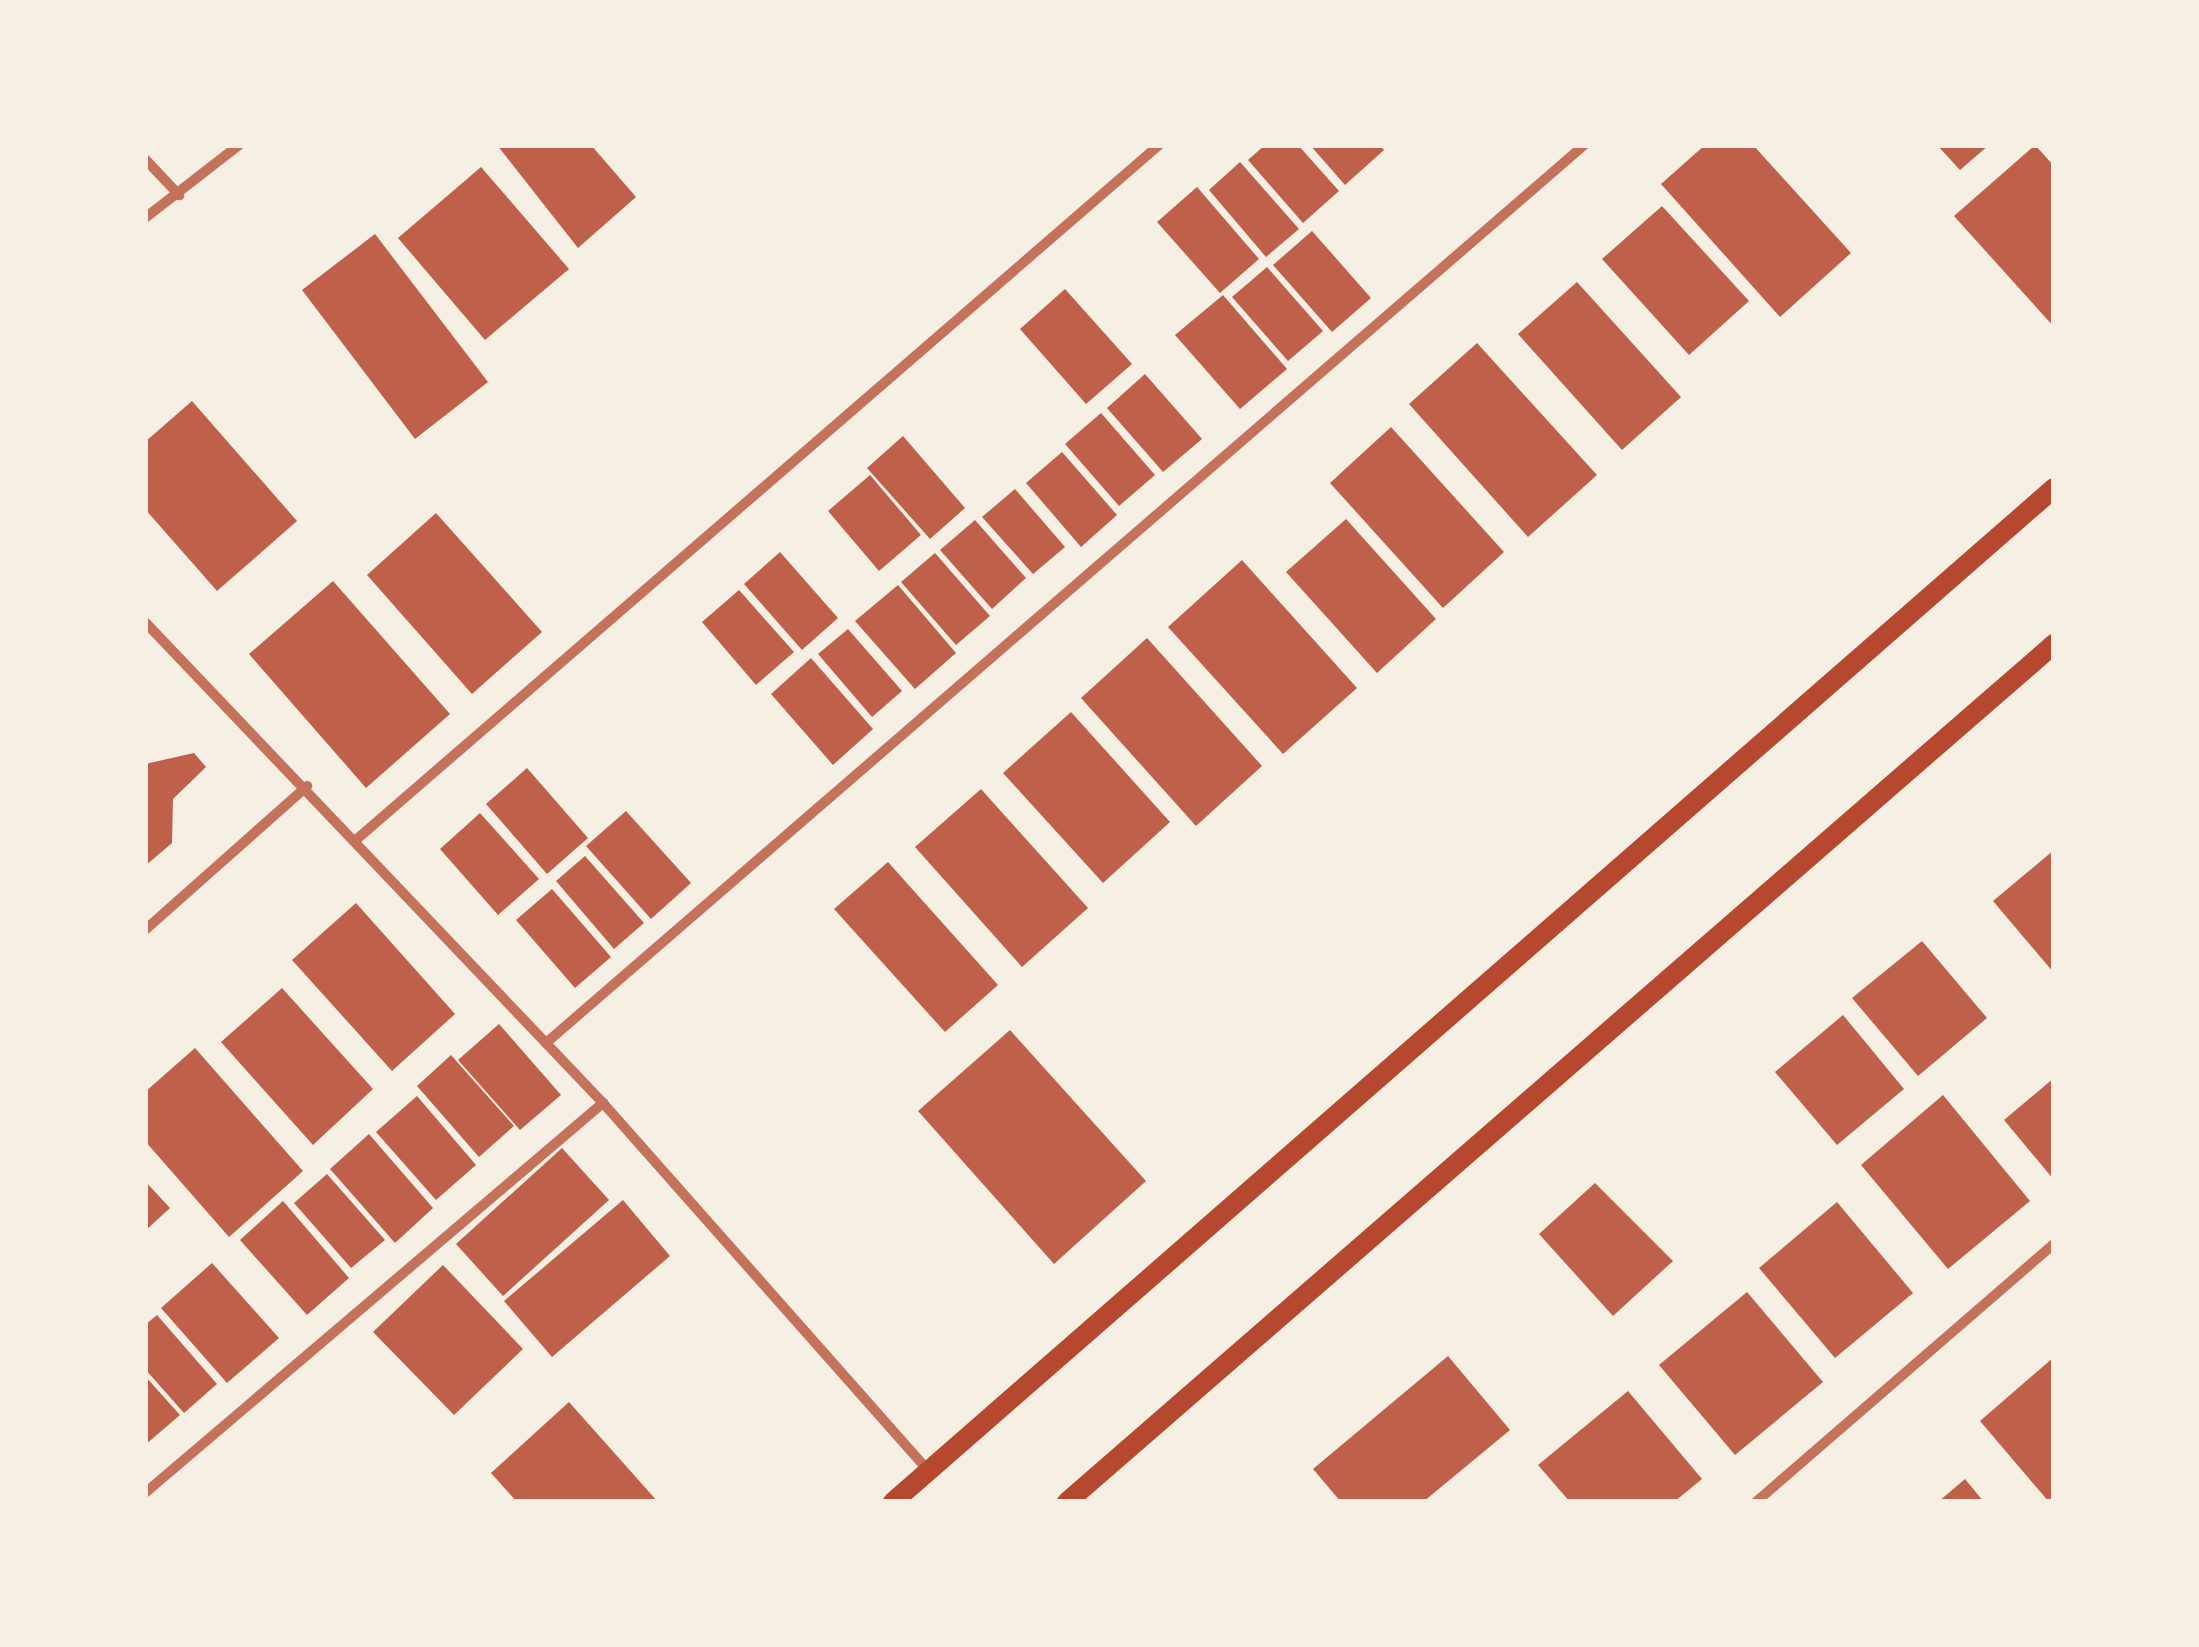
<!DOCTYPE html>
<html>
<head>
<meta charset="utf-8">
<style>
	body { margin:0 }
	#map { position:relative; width:2199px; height:1647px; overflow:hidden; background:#f6efe4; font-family:"IBM Plex Sans",sans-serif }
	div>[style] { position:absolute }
	.building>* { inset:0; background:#bf614a }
	.minor>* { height:10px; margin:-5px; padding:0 5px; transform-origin:5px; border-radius:5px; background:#c5725c }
	.secondary>* { height:20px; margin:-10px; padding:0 10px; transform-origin:10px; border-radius:10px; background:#b5482f }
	span { translate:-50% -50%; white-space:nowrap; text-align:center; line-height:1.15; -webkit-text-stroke:10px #f6efe4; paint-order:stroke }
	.frame { position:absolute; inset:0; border:148px solid #f6efe4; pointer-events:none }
</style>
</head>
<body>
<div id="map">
	<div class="building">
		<i style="clip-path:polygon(497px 145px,591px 145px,636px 197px,578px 248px)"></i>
		<i style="clip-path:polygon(1265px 145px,1298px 145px,1339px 191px,1303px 223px,1248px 160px)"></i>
		<i style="clip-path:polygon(1310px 145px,1380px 145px,1384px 150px,1345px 185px)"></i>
		<i style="clip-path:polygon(1705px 145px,1753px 145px,1851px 253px,1780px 317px,1661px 184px)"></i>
		<i style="clip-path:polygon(1937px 145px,1989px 145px,1960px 170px)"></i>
		<i style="clip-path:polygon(2035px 145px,2054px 166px,2054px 327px,1954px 216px)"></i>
		<i style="clip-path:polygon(1240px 162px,1299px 229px,1266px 257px,1209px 190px)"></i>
		<i style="clip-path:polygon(481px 167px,569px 269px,485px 340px,398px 238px)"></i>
		<i style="clip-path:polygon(1197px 187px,1259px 259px,1220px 293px,1157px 222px)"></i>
		<i style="clip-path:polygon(1662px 206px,1749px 301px,1689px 355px,1602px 259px)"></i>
		<i style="clip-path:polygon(1312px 231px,1371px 298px,1332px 332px,1273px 265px)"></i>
		<i style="clip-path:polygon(375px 234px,488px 382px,415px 439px,302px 290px)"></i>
		<i style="clip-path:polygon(1267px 267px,1323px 331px,1288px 361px,1232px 297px)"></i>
		<i style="clip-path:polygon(1577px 282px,1681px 397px,1622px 450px,1518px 334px)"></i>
		<i style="clip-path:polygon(1065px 289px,1132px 364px,1086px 404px,1020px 329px)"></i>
		<i style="clip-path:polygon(1223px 295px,1287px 369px,1240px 409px,1175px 335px)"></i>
		<i style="clip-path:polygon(1477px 343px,1597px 475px,1528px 537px,1409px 404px)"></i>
		<i style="clip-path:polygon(1145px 374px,1202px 439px,1163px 472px,1107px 408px)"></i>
		<i style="clip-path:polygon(192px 401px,297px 521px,217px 591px,145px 509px,145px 442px)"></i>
		<i style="clip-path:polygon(1101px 413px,1155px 475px,1119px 506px,1065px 444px)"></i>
		<i style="clip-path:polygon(1391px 427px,1504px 552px,1443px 608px,1330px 483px)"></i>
		<i style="clip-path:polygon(903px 436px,965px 508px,930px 539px,867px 468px)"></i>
		<i style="clip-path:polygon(1062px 452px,1117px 515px,1081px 547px,1026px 483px)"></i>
		<i style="clip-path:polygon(870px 475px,921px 535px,879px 571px,828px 511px)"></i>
		<i style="clip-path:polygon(1015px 489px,1065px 547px,1033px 574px,982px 517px)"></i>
		<i style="clip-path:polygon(436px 513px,542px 632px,472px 694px,367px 575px)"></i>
		<i style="clip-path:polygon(1346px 519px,1436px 619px,1377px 673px,1286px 572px)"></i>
		<i style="clip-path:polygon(975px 520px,1026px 578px,992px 609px,940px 550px)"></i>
		<i style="clip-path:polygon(780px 552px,838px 618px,802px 650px,744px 584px)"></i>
		<i style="clip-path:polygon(935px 553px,990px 616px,956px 645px,901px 582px)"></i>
		<i style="clip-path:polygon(1242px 560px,1357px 688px,1283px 754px,1168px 627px)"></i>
		<i style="clip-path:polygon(333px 581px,450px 714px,366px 788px,249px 654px)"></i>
		<i style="clip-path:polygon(898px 585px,956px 653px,915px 689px,855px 621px)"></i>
		<i style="clip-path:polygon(739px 590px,794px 652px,756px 685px,702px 622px)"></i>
		<i style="clip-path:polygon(848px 629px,902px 691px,872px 717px,818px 654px)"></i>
		<i style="clip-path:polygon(1147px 638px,1262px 766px,1196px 826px,1081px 698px)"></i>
		<i style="clip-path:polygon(811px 658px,873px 729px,833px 765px,771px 694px)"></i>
		<i style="clip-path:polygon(1071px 712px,1170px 822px,1103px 883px,1003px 773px)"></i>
		<i style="clip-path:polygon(194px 753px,206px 767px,173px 799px,172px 843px,145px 866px,145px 764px)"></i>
		<i style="clip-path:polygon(527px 768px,588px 838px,547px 874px,486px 804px)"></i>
		<i style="clip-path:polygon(981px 789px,1088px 908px,1022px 967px,915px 847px)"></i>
		<i style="clip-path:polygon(626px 811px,691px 883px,651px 919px,586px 846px)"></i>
		<i style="clip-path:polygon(480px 813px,539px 879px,498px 915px,440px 849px)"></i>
		<i style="clip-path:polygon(2054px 850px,2054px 973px,1993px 901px)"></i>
		<i style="clip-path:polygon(585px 856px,644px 923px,614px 949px,556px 881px)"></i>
		<i style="clip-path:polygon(888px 862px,998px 985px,945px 1032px,834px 909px)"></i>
		<i style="clip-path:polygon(552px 889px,611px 957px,575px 988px,516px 920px)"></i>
		<i style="clip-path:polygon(356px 903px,455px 1014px,392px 1071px,292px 960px)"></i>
		<i style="clip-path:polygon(1922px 941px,1987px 1018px,1918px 1076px,1852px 998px)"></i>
		<i style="clip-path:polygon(282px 988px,373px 1089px,313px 1145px,221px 1042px)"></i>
		<i style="clip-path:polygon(1843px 1015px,1904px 1089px,1837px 1145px,1775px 1072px)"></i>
		<i style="clip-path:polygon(499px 1024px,561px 1095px,520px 1130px,458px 1060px)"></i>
		<i style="clip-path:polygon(1010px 1030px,1146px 1181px,1054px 1264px,918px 1111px)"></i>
		<i style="clip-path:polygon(195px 1048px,303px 1171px,229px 1237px,145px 1141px,145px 1092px)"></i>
		<i style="clip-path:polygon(451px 1055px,514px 1126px,479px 1157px,417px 1086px)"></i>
		<i style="clip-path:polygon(2054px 1078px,2054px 1180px,2004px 1120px)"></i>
		<i style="clip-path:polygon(1943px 1095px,2030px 1201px,1948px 1269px,1861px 1165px)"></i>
		<i style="clip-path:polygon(417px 1096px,476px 1165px,436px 1200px,376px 1132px)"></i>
		<i style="clip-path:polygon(369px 1134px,433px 1208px,395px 1243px,330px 1169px)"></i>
		<i style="clip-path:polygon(562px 1148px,609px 1200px,503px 1296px,456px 1244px)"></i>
		<i style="clip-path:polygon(327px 1174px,385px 1240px,351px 1268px,294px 1203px)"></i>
		<i style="clip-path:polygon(145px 1181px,170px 1208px,145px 1231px)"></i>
		<i style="clip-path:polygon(1595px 1183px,1673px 1261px,1613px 1316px,1539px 1234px)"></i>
		<i style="clip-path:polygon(623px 1200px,670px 1256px,552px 1357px,504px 1301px)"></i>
		<i style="clip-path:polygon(283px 1201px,349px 1278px,307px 1315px,240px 1240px)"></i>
		<i style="clip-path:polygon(1837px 1202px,1913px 1293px,1835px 1358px,1759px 1268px)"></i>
		<i style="clip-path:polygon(212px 1263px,279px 1338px,227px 1383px,161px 1308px)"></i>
		<i style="clip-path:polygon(443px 1265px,523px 1349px,454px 1415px,373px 1332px)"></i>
		<i style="clip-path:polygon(1747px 1292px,1823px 1382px,1735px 1455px,1659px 1365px)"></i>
		<i style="clip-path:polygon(157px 1315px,217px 1384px,184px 1413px,145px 1369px,145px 1325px)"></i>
		<i style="clip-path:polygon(1448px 1356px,1510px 1430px,1423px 1502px,1341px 1502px,1313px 1469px)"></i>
		<i style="clip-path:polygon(2054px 1357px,2054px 1502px,2049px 1502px,1980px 1421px)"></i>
		<i style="clip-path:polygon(145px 1376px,180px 1415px,145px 1445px)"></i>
		<i style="clip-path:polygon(1628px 1391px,1702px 1479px,1674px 1502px,1570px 1502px,1538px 1465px)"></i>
		<i style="clip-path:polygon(569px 1402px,658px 1502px,517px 1502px,491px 1473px)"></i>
		<i style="clip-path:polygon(1965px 1479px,1984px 1502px,1938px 1502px)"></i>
	</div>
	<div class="minor">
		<i style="left:145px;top:159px;width:50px;rotate:46.6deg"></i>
		<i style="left:145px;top:218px;width:119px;rotate:-37.8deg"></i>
		<i style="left:145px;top:622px;width:664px;rotate:46.4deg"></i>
		<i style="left:603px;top:1103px;width:492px;rotate:48.5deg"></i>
		<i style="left:357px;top:839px;width:1061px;rotate:-40.87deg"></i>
		<i style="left:145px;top:930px;width:217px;rotate:-41.6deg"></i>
		<i style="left:546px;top:1043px;width:1373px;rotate:-40.86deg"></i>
		<i style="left:145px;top:1493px;width:602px;rotate:-40.42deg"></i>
		<i style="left:1756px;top:1502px;width:394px;rotate:-40.9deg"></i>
	</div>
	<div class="secondary">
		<i style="left:893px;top:1502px;width:1541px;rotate:-41.13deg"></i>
		<i style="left:1067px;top:1502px;width:1308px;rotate:-41deg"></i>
	</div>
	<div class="frame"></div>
</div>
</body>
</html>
